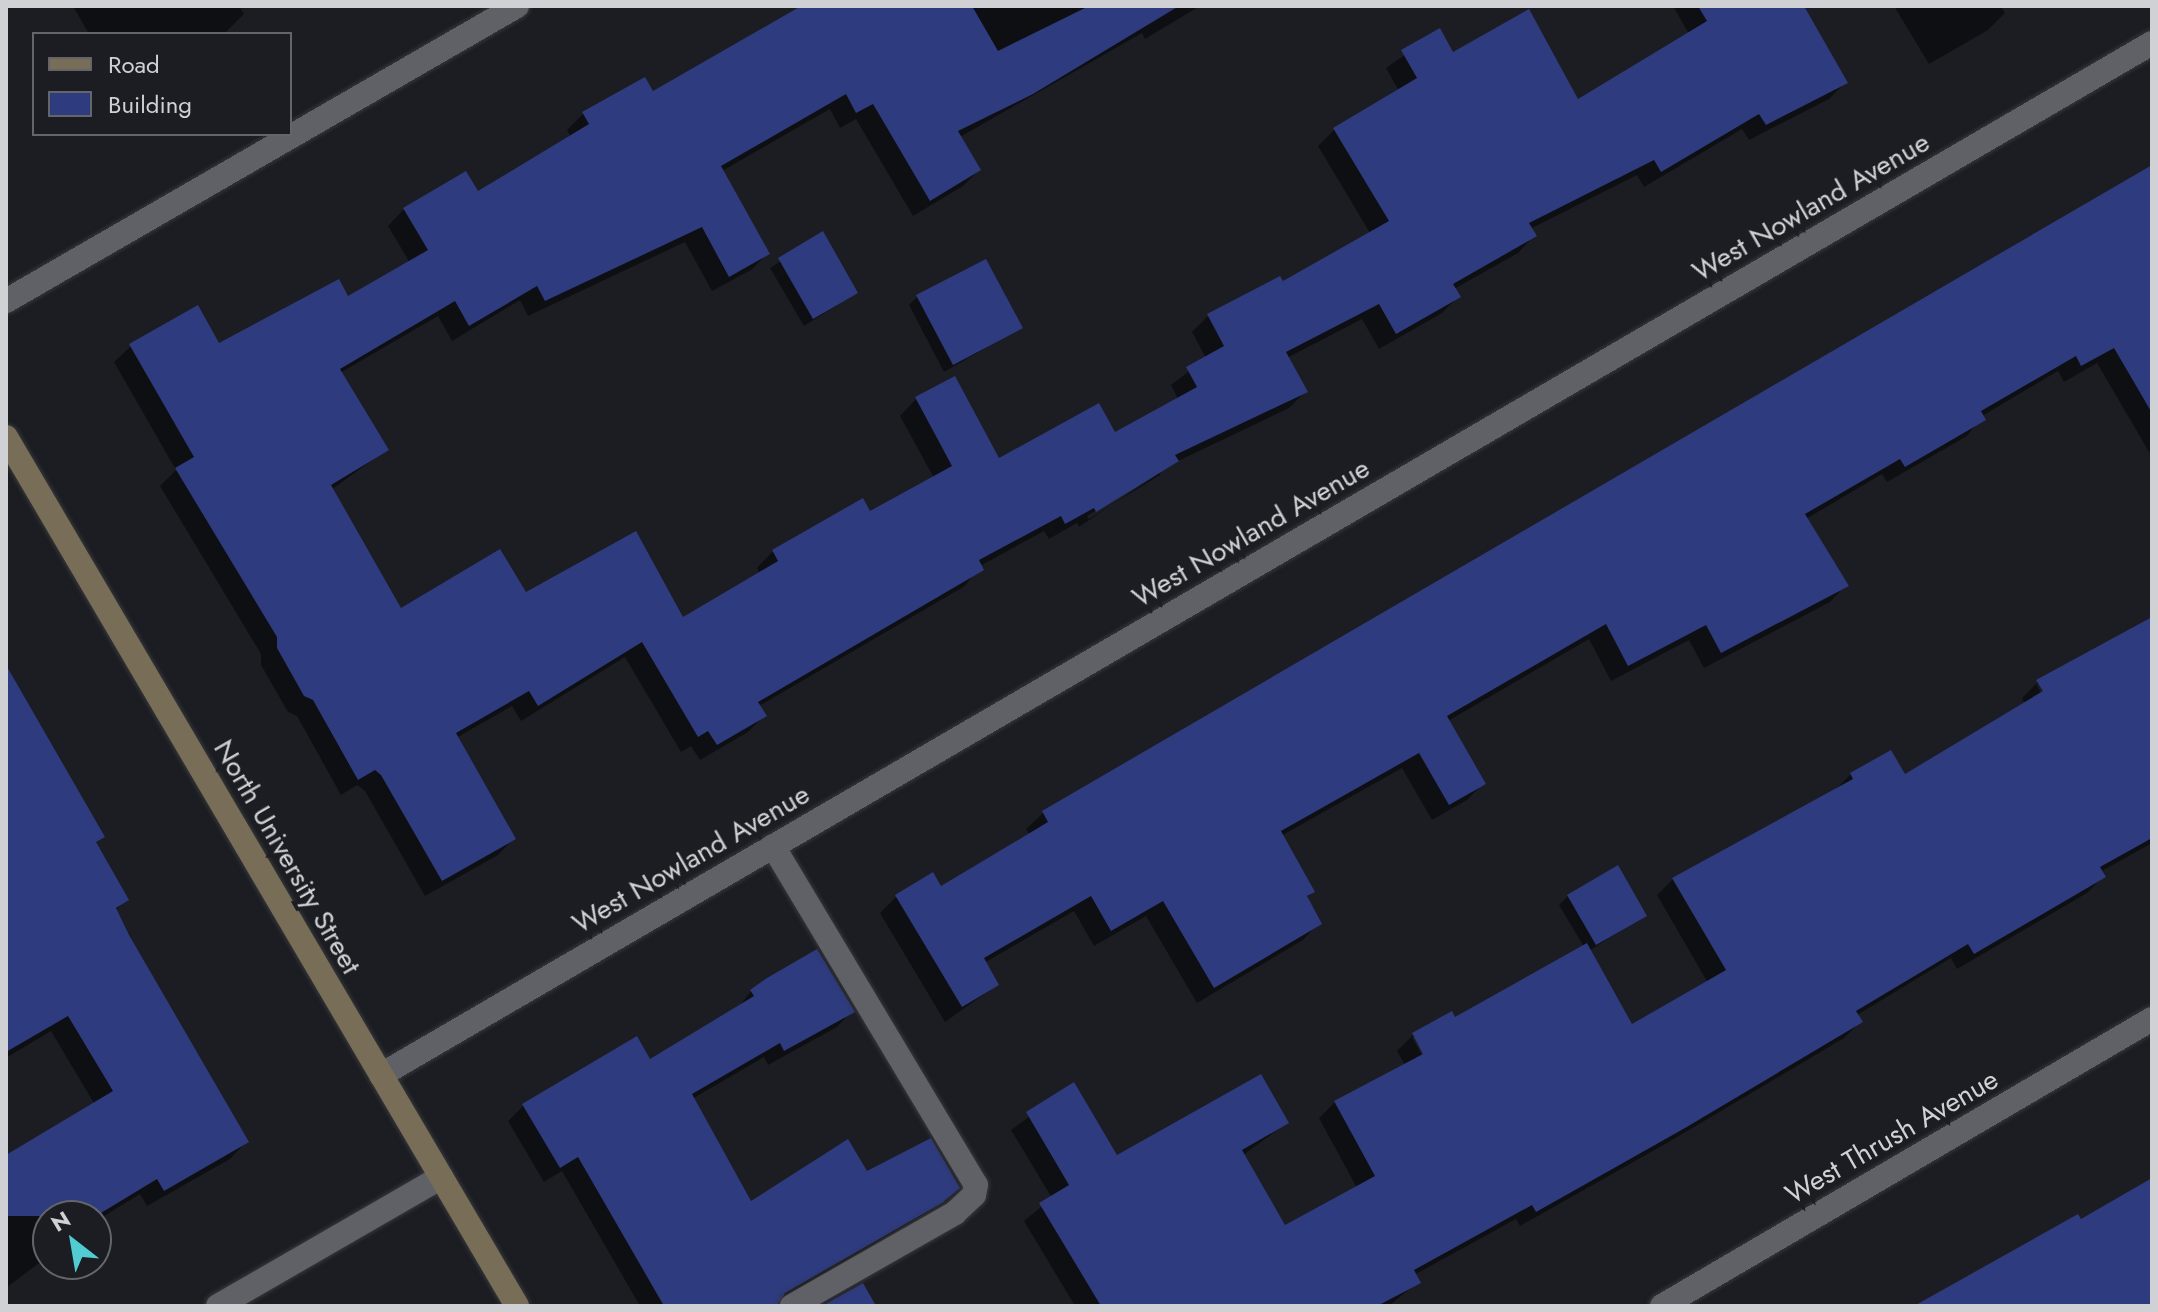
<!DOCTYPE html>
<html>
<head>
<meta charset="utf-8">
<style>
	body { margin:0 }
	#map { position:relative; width:2158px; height:1312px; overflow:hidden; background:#1c1d22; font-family:Jost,sans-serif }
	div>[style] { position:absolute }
	.shadow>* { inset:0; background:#0007 }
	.building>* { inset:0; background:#2e3b7e }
	.roads { filter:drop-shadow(0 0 2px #37383b) drop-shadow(0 0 2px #37383b) }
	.lane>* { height:24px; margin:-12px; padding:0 12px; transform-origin:12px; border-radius:12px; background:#606166 }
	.street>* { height:24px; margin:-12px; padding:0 12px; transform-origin:12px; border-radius:12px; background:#606166 }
	.secondary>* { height:24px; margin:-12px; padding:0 12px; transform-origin:12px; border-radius:12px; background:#786e58 }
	span { translate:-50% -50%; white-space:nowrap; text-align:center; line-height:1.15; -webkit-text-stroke:8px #1c1d22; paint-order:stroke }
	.street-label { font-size:28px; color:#d0d1d4 }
	.frame { position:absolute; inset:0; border:8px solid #d0d1d4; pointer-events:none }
	.legend { position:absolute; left:32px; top:32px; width:260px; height:104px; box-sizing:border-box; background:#1c1d22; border:2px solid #646569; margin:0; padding:10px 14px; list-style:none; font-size:24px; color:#d0d1d4 }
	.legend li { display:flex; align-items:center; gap:16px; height:40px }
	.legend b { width:40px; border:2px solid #646569 }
	.north { position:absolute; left:32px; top:1200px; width:80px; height:80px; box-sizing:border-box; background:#1c1d22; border:2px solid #646569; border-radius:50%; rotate:329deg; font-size:22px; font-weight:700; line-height:32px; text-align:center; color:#d0d1d4 }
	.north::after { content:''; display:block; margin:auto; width:28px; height:36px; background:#51ccd3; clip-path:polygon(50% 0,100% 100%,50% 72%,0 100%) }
</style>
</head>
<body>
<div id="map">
	<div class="shadow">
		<i style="clip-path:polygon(73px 6px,239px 6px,244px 14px,224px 34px,89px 34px)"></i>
		<i style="clip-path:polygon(evenodd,803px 6px,1200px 6px,1145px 39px,1142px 33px,960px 137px,979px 170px,963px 186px,913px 216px,856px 119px,840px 128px,830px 109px,722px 171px,767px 254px,751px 270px,712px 291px,685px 242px,528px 316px,520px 300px,452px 341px,438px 316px,340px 373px,386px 450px,331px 490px,400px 611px,525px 595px,682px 619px,760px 574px,757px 568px,773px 551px,870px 513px,934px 478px,900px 416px,916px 399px,998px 460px,1114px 434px,1178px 399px,1171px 385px,1206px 358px,1192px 332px,1208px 316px,1282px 284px,1370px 233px,1318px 146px,1334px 130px,1399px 91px,1386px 68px,1439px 31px,1452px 55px,1577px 102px,1689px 34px,1673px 6px,1752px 6px,1845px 83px,1829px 99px,1749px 140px,1742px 129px,1644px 187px,1637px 175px,1530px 229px,1534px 236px,1518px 253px,1454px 289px,1458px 297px,1442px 313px,1379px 349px,1362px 319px,1287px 358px,1305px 392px,1289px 408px,1174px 463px,1079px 527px,1077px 523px,1049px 539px,1044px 531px,980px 566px,965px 586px,759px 706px,764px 716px,748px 732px,700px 760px,691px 746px,681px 752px,625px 657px,521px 721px,512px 706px,456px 738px,514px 838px,498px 855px,425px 896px,365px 791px,357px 785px,341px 795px,297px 716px,288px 712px,261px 665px,261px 654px,160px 486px,176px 470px,114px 362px,131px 346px,219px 346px,347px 299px,410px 263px,388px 226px,404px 209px,477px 194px,571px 137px,567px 130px,583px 114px,652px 94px,803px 6px,1160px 470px,1160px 475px,1089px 519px,1087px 516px,1160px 470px)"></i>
		<i style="clip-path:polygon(1894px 6px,2001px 6px,2005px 13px,1988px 30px,1929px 64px)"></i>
		<i style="clip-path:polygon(2152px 168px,2152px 457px,2097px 363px,2064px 382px,2058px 371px,1982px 416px,1967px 436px,1887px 482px,1882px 474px,1806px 519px,1846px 585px,1830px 602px,1704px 668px,1689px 640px,1611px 681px,1589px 639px,1448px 721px,1484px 783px,1467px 800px,1432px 820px,1402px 768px,1281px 836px,1313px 891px,1306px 899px,1319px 923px,1303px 940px,1197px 1003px,1146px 916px,1094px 946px,1074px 911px,984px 963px,997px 985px,945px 1022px,880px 913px,896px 897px,940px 889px,1030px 835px,1026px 829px,1043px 813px)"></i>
		<i style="clip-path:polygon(822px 234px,856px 293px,804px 326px,770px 268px)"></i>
		<i style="clip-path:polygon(917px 297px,1020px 328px,944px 372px,909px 305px)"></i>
		<i style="clip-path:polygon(evenodd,2152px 619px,2152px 843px,2100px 872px,2103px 877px,2087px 893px,1957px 969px,1951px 958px,1857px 1015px,1860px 1022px,1844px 1038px,1667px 1143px,1520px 1226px,1516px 1219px,1414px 1275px,1418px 1282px,1389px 1306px,1075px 1306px,1024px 1221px,1052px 1198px,1011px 1130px,1073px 1085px,1116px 1158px,1287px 1123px,1243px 1155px,1284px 1228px,1357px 1188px,1319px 1118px,1335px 1102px,1405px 1065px,1397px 1051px,1413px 1035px,1455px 1020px,1584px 947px,1559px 905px,1568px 896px,1645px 915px,1589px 951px,1631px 1026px,1708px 983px,1657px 895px,1673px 879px,1835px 790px,1851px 774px,1904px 777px,2025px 704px,2022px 698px,2038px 682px,2152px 619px,2036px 684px,2041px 684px,2046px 701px,2036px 684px,2152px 619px,1412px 1037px,1416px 1037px,1429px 1061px,1426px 1063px,1412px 1037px)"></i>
		<i style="clip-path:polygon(6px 669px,102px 836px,94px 844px,126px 900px,115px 911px,246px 1142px,230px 1159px,147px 1206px,140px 1194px,96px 1221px,96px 1216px,48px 1216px,43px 1260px,6px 1288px,6px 1162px,95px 1105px,51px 1031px,6px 1058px)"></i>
		<i style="clip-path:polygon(751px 991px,852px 1011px,837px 1027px,768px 1065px,764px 1057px,692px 1099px,751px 1204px,866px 1174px,942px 1203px,785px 1297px,775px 1279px,728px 1306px,640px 1306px,562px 1171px,544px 1182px,508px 1121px,524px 1105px,649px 1061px,737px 1009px)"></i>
	</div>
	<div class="building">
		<i style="clip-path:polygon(801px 6px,972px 6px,998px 51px,1089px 6px,1179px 6px,1033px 94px,958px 131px,981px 170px,930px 201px,873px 104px,856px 113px,846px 94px,721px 166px,770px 254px,729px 277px,702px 227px,545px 301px,537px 286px,469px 326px,455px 301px,340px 369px,389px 450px,331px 485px,401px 608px,500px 549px,526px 592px,636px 531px,683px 617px,778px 561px,772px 550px,863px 498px,870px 511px,952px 466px,915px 397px,955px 376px,999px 458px,1099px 403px,1115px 432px,1197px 387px,1186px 367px,1224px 346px,1207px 314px,1280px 276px,1283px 281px,1389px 221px,1333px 128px,1417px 78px,1401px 50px,1440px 28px,1453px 52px,1529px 9px,1578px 99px,1707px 21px,1698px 6px,1804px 6px,1848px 83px,1766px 125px,1759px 114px,1661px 172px,1654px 160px,1529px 223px,1537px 236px,1453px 284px,1461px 297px,1396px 334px,1379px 304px,1286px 352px,1308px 392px,1175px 455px,1179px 461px,1096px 512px,1094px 508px,1065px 524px,1061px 516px,979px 560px,984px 570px,758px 702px,767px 716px,717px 745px,708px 731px,698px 737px,642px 642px,538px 706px,529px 691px,456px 733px,516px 839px,442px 881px,381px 775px,375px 770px,358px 780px,313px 700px,304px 696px,277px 648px,277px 637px,175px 468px,194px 457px,129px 344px,198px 305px,219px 343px,339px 279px,348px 296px,428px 250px,403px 208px,466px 171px,478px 191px,589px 124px,582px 112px,645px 77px,653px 91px)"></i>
		<i style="clip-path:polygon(2152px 165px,2152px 413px,2114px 348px,2081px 366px,2076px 356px,1981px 411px,1986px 420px,1905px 467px,1900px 459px,1805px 514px,1849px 586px,1721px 653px,1706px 625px,1628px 666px,1606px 624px,1447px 716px,1486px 784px,1449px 805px,1419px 753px,1281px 831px,1315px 892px,1307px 896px,1322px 924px,1214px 988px,1163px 901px,1111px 931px,1091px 896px,984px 958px,999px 985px,962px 1007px,895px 895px,933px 872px,941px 886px,1048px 822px,1042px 811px)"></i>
		<i style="clip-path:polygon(823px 231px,858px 293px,813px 319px,778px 258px)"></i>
		<i style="clip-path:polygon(986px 259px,1023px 328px,953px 365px,916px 295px)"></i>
		<i style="clip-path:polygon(2152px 617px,2152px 838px,2100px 867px,2106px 877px,1974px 954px,1968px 944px,1856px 1011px,1863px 1022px,1685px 1128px,1536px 1212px,1532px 1205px,1414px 1270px,1421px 1283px,1377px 1306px,1101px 1306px,1039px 1203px,1069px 1185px,1026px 1112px,1074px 1082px,1117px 1155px,1261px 1074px,1289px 1123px,1242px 1150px,1285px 1225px,1375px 1176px,1334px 1101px,1423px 1054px,1412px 1033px,1452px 1011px,1455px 1017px,1587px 943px,1632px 1024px,1726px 970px,1672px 878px,1853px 779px,1850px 773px,1891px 750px,1905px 774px,2043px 691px,2036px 680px)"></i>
		<i style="clip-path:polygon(6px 665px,105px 837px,96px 842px,129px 900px,116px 908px,129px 935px,249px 1142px,164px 1191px,157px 1179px,96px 1216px,6px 1216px,6px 1155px,113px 1091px,68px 1016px,6px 1052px)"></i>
		<i style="clip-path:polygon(1618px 865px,1647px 916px,1596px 945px,1567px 895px)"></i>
		<i style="clip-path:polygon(817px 949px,855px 1012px,784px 1051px,780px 1043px,692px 1094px,751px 1201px,848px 1139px,867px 1171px,931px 1138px,960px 1188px,942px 1203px,785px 1293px,777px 1306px,664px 1306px,578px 1157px,560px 1168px,522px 1104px,637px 1036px,650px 1059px,754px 996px,750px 990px,767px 978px)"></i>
		<i style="clip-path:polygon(2152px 1178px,2152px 1306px,1914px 1306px,2078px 1214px,2081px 1219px)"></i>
		<i style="clip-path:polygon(863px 1283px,876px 1306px,822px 1306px)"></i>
	</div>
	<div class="roads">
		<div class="lane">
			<i style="left:773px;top:846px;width:395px;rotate:59.1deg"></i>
			<i style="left:976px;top:1185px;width:10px;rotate:101deg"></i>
			<i style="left:974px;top:1195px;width:26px;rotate:137deg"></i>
			<i style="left:955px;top:1213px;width:188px;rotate:150.3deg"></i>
		</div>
		<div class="street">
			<i style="left:6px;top:301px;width:590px;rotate:-30deg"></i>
			<i style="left:381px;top:1075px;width:2050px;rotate:-30.23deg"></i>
			<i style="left:218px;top:1306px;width:258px;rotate:-30deg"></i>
			<i style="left:1662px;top:1306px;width:568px;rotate:-30.36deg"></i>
		</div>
		<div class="secondary">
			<i style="left:6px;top:437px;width:1008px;rotate:59.54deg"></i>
		</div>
	</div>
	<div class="street-label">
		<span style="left:1811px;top:207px;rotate:-30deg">West Nowland Avenue</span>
		<span style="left:1251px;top:533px;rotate:-30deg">West Nowland Avenue</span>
		<span style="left:287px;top:857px;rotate:60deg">North University Street</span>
		<span style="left:691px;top:859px;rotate:-30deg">West Nowland Avenue</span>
		<span style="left:1892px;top:1137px;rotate:-30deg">West Thrush Avenue</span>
	</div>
	<div class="frame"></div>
	<ul class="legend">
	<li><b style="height:10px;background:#786e58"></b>Road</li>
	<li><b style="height:22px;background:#2e3b7e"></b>Building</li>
	</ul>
	<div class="north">N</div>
</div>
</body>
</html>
